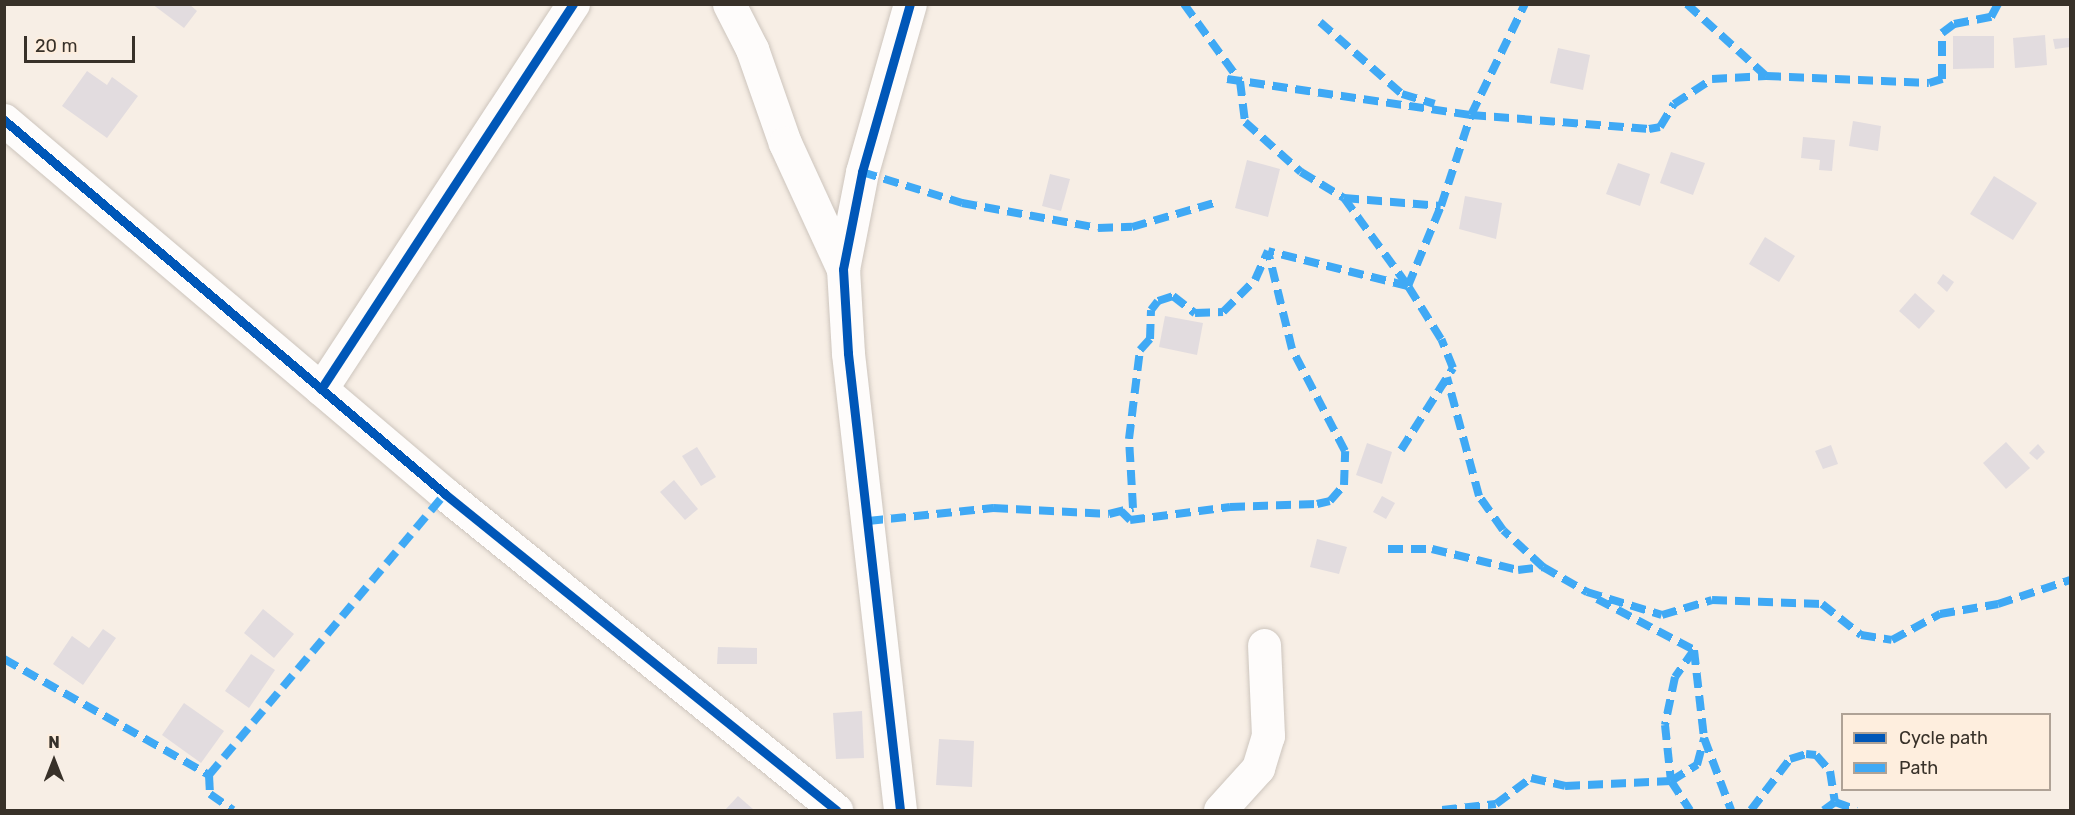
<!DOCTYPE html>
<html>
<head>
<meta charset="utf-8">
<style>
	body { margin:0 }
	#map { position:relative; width:2075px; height:815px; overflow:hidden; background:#f7eee5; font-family:Rubik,sans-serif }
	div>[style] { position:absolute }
	.building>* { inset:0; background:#e2dcdf }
	.roads { filter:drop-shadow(0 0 2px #cdc5bd) drop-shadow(0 0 2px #cdc5bd) }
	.street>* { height:33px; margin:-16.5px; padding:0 16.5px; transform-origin:16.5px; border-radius:16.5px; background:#fefcfb }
	.quiet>* { height:8px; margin-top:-4px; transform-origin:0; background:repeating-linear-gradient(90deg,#3fa9f5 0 15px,transparent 0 23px) }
	.cycleway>* { height:9px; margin:-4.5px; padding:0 4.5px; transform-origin:4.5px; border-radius:4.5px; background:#0057b8 }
	span { translate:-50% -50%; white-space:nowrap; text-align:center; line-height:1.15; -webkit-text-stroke:4.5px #feeede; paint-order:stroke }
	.frame { position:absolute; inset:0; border:6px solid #383129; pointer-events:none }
	.legend { position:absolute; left:1841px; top:713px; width:210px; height:78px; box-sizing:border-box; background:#feeede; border:2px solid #afa296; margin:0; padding:8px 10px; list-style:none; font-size:18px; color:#383129 }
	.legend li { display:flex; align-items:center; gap:12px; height:30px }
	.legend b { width:30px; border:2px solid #afa296 }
	.north { position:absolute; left:24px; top:731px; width:60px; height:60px; -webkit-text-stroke:4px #feeede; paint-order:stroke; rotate:0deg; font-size:16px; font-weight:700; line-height:24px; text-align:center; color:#383129 }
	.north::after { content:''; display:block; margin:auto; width:21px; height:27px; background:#383129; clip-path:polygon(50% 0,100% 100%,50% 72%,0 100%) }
	.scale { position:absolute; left:24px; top:36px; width:111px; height:27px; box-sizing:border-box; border:3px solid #383129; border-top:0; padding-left:8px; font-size:18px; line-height:21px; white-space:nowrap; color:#383129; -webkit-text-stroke:4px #feeede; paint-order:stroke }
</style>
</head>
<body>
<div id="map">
	<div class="building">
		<i style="clip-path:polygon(152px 4px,189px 4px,197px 11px,184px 28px)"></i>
		<i style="clip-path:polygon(2045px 35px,2047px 65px,2015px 68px,2013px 38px)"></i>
		<i style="clip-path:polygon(1953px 36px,1994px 36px,1994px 68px,1953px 69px)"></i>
		<i style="clip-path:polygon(2069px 38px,2070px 47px,2055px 49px,2053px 39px)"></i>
		<i style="clip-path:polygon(1558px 48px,1590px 55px,1583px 90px,1550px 83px)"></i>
		<i style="clip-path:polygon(87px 71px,107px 85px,112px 77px,138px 96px,107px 138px,62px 106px)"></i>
		<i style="clip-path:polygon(1853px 121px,1881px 126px,1878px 151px,1849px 146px)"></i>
		<i style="clip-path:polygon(1803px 137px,1835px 140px,1832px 171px,1819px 170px,1820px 160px,1801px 158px)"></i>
		<i style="clip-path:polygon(1671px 152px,1705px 163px,1693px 195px,1660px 183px)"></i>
		<i style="clip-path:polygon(1247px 160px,1280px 169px,1268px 217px,1235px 208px)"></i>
		<i style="clip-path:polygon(1618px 163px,1650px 174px,1640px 206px,1606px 194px)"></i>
		<i style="clip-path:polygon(1050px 174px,1070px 179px,1061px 211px,1042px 206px)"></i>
		<i style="clip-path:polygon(1994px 176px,2037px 203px,2013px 240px,1970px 214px)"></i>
		<i style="clip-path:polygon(1465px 196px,1502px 203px,1496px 239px,1459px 229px)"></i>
		<i style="clip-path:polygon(1765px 237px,1795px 256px,1779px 282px,1749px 264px)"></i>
		<i style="clip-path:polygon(1943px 274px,1954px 282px,1947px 292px,1937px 283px)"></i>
		<i style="clip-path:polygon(1915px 293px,1935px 311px,1919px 329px,1899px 311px)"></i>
		<i style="clip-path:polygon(1165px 316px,1203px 323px,1197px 355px,1159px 347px)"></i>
		<i style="clip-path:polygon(2006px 442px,2030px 468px,2006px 489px,1983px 463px)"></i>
		<i style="clip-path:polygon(1367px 443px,1392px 452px,1382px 484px,1356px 475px)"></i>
		<i style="clip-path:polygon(2038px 444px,2045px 452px,2037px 460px,2029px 453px)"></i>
		<i style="clip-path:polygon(1831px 445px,1838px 464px,1823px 469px,1815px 451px)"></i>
		<i style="clip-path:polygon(697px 447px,716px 477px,701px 486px,682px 456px)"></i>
		<i style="clip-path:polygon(674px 480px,698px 509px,685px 520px,660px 492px)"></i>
		<i style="clip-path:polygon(1382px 496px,1395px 503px,1386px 519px,1373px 512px)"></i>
		<i style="clip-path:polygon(1317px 539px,1347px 547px,1339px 574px,1310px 567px)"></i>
		<i style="clip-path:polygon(263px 609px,294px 634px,274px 658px,244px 633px)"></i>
		<i style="clip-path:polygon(103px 629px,116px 638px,83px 685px,53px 664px,72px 636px,89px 648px)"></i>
		<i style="clip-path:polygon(718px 647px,757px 648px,757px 664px,717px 664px)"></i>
		<i style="clip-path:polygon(251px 654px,275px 670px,249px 708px,225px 691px)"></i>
		<i style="clip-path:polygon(184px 703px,224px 731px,201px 763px,162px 735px)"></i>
		<i style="clip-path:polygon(862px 711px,864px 758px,836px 759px,833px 713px)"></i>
		<i style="clip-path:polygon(939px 739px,974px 741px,972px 787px,936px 785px)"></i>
		<i style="clip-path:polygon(738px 796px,754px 810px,725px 810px)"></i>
	</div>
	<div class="roads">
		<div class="street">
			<i style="left:729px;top:4px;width:51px;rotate:62.9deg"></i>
			<i style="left:752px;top:49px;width:100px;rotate:70.7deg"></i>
			<i style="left:785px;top:143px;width:139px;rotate:65.3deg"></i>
			<i style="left:4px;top:120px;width:578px;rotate:40.3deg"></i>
			<i style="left:445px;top:494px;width:503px;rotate:38.94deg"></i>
			<i style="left:321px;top:389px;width:460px;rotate:-56.8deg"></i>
			<i style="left:900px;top:810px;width:460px;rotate:-96.5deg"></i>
			<i style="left:848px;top:353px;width:84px;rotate:-93.4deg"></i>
			<i style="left:843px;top:269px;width:99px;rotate:-78.9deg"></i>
			<i style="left:862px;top:172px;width:175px;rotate:-74.1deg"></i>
			<i style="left:1220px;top:810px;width:57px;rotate:-47.9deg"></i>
			<i style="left:1258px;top:768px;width:34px;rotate:-73deg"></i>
			<i style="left:1268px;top:736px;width:91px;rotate:-92.5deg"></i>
		</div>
	</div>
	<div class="quiet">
		<i style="left:1184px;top:4px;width:95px;rotate:54deg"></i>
		<i style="left:1240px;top:81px;width:41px;rotate:83deg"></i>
		<i style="left:1245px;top:122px;width:75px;rotate:41.8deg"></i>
		<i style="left:1301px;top:172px;width:50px;rotate:31.2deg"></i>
		<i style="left:1344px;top:198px;width:109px;rotate:54deg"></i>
		<i style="left:1408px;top:286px;width:144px;rotate:-166deg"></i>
		<i style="left:1320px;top:22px;width:109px;rotate:41.3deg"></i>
		<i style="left:1402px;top:94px;width:34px;rotate:17deg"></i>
		<i style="left:1766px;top:76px;width:163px;rotate:2.5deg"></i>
		<i style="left:1929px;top:83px;width:14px;rotate:-17deg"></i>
		<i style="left:1942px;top:79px;width:46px;rotate:-90deg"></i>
		<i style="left:1942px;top:33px;width:15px;rotate:-37deg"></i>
		<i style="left:1954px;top:24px;width:38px;rotate:-11deg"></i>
		<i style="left:1991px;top:17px;width:15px;rotate:-62deg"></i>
		<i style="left:1227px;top:79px;width:247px;rotate:8.4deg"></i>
		<i style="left:1471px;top:115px;width:179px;rotate:4.5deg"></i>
		<i style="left:1649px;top:129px;width:11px;rotate:-10deg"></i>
		<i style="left:1660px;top:127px;width:27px;rotate:-59deg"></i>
		<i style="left:1674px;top:104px;width:45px;rotate:-33.3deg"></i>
		<i style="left:1712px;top:79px;width:54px;rotate:-3.2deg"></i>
		<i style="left:1766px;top:76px;width:107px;rotate:-137.7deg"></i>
		<i style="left:862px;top:172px;width:105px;rotate:17.2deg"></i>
		<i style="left:962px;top:203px;width:138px;rotate:10.4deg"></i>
		<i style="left:1098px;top:228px;width:34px;rotate:-2deg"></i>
		<i style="left:1132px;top:227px;width:85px;rotate:-16.3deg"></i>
		<i style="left:1344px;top:198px;width:97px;rotate:4.7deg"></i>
		<i style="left:1401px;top:450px;width:97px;rotate:-57.6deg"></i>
		<i style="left:1453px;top:368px;width:31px;rotate:-112deg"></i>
		<i style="left:1441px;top:339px;width:62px;rotate:-121.9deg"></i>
		<i style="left:1408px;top:286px;width:87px;rotate:-67.6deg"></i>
		<i style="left:1441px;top:206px;width:96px;rotate:-71.8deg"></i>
		<i style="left:1471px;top:115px;width:123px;rotate:-64.1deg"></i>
		<i style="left:1121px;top:511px;width:13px;rotate:45deg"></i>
		<i style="left:1130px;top:520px;width:101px;rotate:-7.4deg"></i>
		<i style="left:1230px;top:507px;width:87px;rotate:-2deg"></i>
		<i style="left:1317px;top:504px;width:13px;rotate:-13deg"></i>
		<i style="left:1330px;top:501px;width:21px;rotate:-49deg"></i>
		<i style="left:1344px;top:485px;width:34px;rotate:-88deg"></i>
		<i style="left:1345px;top:451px;width:115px;rotate:-117.5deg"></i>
		<i style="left:1292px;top:349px;width:101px;rotate:-103.8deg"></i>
		<i style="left:868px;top:521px;width:126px;rotate:-5.9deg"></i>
		<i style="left:993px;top:508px;width:116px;rotate:3deg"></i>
		<i style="left:1109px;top:514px;width:25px;rotate:-14deg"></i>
		<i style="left:1133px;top:508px;width:69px;rotate:-93.3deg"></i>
		<i style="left:1129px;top:439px;width:90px;rotate:-83deg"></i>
		<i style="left:1140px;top:350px;width:15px;rotate:-48deg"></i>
		<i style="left:1150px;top:339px;width:29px;rotate:-88deg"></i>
		<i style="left:1151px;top:310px;width:11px;rotate:-52deg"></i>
		<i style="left:1158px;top:301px;width:16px;rotate:-18deg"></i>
		<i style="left:1173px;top:296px;width:28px;rotate:38deg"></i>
		<i style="left:1195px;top:313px;width:28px;rotate:-2deg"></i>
		<i style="left:1223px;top:312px;width:45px;rotate:-45deg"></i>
		<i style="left:1255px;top:280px;width:32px;rotate:-66deg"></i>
		<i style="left:1388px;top:549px;width:44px"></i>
		<i style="left:1432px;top:549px;width:89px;rotate:13.7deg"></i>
		<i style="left:1518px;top:570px;width:25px;rotate:-7deg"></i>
		<i style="left:1543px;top:567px;width:54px;rotate:-137.2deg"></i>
		<i style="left:1503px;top:530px;width:42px;rotate:-125.2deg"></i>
		<i style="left:1479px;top:496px;width:123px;rotate:-105.1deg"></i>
		<i style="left:1543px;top:567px;width:51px;rotate:29.6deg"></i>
		<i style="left:1587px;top:592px;width:78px;rotate:17deg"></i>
		<i style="left:1662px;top:615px;width:52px;rotate:-16.7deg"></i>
		<i style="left:1712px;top:600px;width:110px;rotate:2.1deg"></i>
		<i style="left:1822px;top:604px;width:50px;rotate:38.5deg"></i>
		<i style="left:1861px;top:635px;width:31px;rotate:9deg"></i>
		<i style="left:1892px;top:640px;width:55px;rotate:-28.4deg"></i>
		<i style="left:1940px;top:614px;width:59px;rotate:-9.8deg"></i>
		<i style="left:1998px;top:604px;width:76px;rotate:-18.4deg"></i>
		<i style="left:1597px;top:599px;width:110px;rotate:27.7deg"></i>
		<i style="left:1694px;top:650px;width:33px;rotate:125deg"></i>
		<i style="left:1675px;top:677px;width:49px;rotate:101.8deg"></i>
		<i style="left:1665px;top:725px;width:56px;rotate:83.9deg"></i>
		<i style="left:1671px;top:781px;width:31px;rotate:-32deg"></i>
		<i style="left:1697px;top:765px;width:28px;rotate:-75deg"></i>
		<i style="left:1694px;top:650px;width:89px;rotate:83.5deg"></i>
		<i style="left:1704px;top:738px;width:77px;rotate:69.4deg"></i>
		<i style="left:4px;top:659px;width:236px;rotate:29.5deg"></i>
		<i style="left:209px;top:775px;width:19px;rotate:87deg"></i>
		<i style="left:210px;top:794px;width:28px;rotate:35deg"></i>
		<i style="left:209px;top:775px;width:367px;rotate:-50deg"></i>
		<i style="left:1835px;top:802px;width:23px;rotate:20deg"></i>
		<i style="left:1442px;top:810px;width:54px;rotate:-6.3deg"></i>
		<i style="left:1496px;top:804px;width:44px;rotate:-36.6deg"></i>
		<i style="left:1531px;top:778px;width:35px;rotate:13deg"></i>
		<i style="left:1565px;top:786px;width:106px;rotate:-2.7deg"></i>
		<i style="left:1671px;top:781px;width:35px;rotate:57deg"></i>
		<i style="left:1751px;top:810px;width:64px;rotate:-52.6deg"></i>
		<i style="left:1790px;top:759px;width:17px;rotate:-17deg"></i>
		<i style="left:1806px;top:754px;width:10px;rotate:6deg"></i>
		<i style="left:1816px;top:755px;width:21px;rotate:49deg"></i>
		<i style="left:1830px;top:771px;width:31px;rotate:81deg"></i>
		<i style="left:1835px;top:802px;width:14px;rotate:144deg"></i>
	</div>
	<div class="cycleway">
		<i style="left:4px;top:120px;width:578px;rotate:40.3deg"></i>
		<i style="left:445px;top:494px;width:503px;rotate:38.94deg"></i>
		<i style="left:321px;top:389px;width:460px;rotate:-56.8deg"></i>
		<i style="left:900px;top:810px;width:460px;rotate:-96.5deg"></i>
		<i style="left:848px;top:353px;width:84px;rotate:-93.4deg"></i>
		<i style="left:843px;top:269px;width:99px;rotate:-78.9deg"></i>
		<i style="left:862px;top:172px;width:175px;rotate:-74.1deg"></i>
	</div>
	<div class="frame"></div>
	<ul class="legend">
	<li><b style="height:8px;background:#0057b8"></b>Cycle path</li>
	<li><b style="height:8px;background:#3fa9f5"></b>Path</li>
	</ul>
	<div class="north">N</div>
	<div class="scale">20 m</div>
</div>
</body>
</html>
